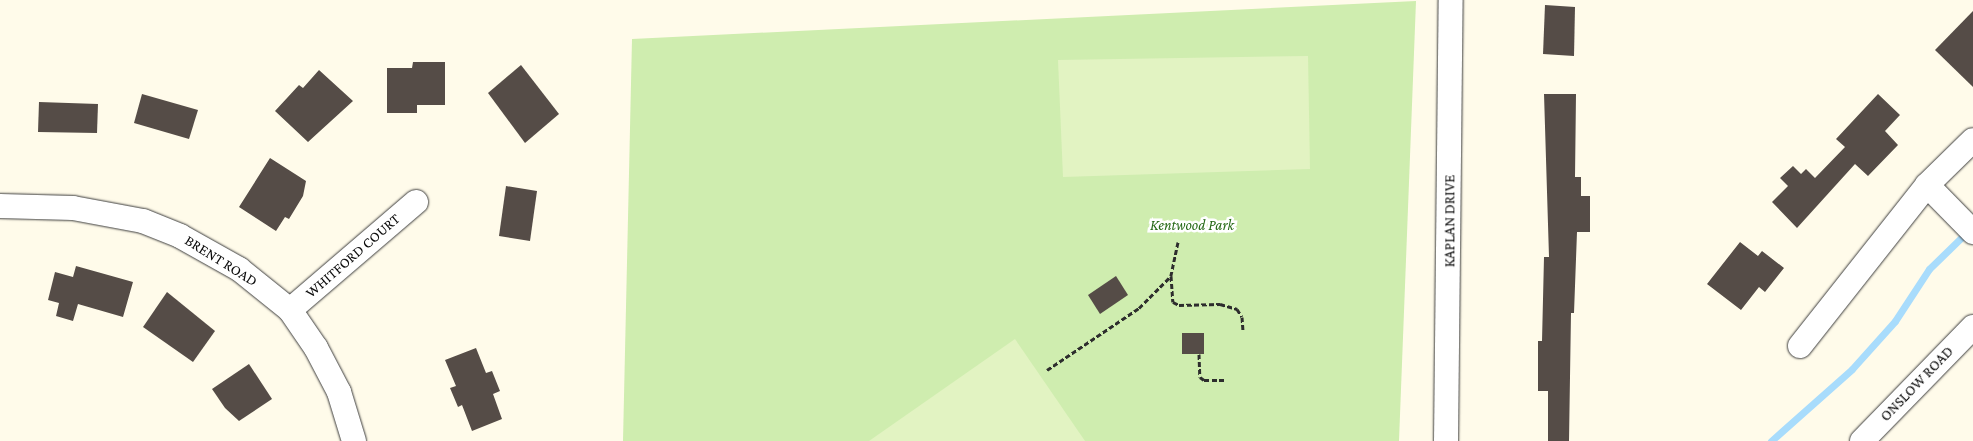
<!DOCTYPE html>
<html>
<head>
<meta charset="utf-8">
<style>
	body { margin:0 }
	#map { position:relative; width:1973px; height:441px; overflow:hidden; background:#fffbea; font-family:"Crimson Pro",serif }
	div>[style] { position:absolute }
	.green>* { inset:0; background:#cfedaf }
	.pitch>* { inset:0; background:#e2f3c2 }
	.stream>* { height:7px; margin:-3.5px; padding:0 3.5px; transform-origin:3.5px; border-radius:3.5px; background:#a8dcfc }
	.building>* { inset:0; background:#554c47 }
	.path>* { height:3px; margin-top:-1.5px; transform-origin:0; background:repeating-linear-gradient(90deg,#2d2d2d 0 5px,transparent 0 7.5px) }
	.roads { filter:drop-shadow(0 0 1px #3e3e3e) drop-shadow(0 0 1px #3e3e3e) }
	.minor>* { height:24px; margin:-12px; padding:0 12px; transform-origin:12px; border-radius:12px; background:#fff }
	span { translate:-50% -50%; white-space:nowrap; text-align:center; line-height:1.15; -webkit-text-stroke:5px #fff; paint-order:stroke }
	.street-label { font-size:15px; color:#0b0b0b }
	.park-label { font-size:15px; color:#266916; font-style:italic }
</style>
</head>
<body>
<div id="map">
	<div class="green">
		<i style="clip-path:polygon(1416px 1px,1399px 441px,623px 441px,632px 39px)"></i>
	</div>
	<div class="pitch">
		<i style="clip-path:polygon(1308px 56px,1310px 169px,1063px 177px,1058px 60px)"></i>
		<i style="clip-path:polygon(1015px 339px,1085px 441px,869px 441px)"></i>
	</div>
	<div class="stream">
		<i style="left:1771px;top:441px;width:108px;rotate:-41.6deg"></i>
		<i style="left:1852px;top:369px;width:64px;rotate:-48.1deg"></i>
		<i style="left:1895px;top:321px;width:62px;rotate:-56.8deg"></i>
		<i style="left:1929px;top:269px;width:53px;rotate:-44.2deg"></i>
	</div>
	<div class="building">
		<i style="clip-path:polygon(1545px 5px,1575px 7px,1574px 56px,1543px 54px)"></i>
		<i style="clip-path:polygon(1973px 11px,1973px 87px,1935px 50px)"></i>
		<i style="clip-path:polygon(413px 62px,445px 62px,445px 105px,417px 105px,417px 113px,387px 113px,387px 68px,412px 68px)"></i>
		<i style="clip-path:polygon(521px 65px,559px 114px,525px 143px,488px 93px)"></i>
		<i style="clip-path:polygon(319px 70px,353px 101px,308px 142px,275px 111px,299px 85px,303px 88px)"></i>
		<i style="clip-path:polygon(142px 94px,198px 110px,189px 139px,134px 123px)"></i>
		<i style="clip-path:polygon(1544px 94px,1576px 94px,1575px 177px,1581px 177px,1581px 196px,1590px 196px,1590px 232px,1577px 232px,1574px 313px,1571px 313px,1569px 441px,1548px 441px,1548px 391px,1538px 391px,1538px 341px,1542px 341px,1544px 257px,1549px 257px)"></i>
		<i style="clip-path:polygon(1878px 94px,1900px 115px,1885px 131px,1898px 145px,1868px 176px,1855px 164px,1797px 228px,1772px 202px,1788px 186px,1780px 178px,1793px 166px,1801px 174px,1806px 169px,1815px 178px,1845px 147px,1836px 139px)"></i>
		<i style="clip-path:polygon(39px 102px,98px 104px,97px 133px,38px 132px)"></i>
		<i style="clip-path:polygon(270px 158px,306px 181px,303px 196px,289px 219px,285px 217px,276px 231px,239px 207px)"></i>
		<i style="clip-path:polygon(506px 186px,537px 191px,530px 241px,499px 236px)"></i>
		<i style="clip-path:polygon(1740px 242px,1758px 256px,1762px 251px,1784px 268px,1765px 292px,1759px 287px,1741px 310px,1707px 284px)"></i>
		<i style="clip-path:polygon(76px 266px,133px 282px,123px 317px,78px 304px,73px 321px,56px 316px,59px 303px,48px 300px,55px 272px,73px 277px)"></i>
		<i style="clip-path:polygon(1116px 276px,1128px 295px,1100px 314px,1088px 295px)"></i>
		<i style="clip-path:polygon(167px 292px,215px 331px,193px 362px,143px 327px)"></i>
		<i style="clip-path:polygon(1182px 333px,1204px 333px,1204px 354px,1182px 354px)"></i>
		<i style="clip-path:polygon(476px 348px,486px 373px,492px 371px,500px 391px,493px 394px,502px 419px,472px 431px,462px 405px,458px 407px,450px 388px,456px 386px,445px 360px)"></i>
		<i style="clip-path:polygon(249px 364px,272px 399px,239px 421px,225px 408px,212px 389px)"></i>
	</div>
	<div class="path">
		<i style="left:1178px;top:242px;width:35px;rotate:102deg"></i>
		<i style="left:1171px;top:276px;width:26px;rotate:86deg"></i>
		<i style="left:1173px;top:302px;width:7px;rotate:27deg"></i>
		<i style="left:1179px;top:305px;width:41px;rotate:-1.4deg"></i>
		<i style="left:1220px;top:304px;width:18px;rotate:16deg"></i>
		<i style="left:1237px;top:309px;width:9px;rotate:58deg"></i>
		<i style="left:1242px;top:317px;width:13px;rotate:86deg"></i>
		<i style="left:1199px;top:354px;width:23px;rotate:88deg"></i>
		<i style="left:1200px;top:377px;width:5px;rotate:37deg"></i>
		<i style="left:1204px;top:380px;width:23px"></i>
		<i style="left:1047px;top:370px;width:111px;rotate:-34deg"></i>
		<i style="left:1139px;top:308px;width:45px;rotate:-45deg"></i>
	</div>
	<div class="roads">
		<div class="minor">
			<i style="left:1927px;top:185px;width:66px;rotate:45.6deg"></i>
			<i style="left:0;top:206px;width:73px;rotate:1.6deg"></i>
			<i style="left:73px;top:208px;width:71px;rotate:10.5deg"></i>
			<i style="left:143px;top:221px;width:40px;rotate:22deg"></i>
			<i style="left:180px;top:236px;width:68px;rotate:29.2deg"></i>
			<i style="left:239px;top:269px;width:65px;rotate:38.8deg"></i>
			<i style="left:290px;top:310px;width:46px;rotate:55.6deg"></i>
			<i style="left:316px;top:348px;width:50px;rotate:62.4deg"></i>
			<i style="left:339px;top:392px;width:51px;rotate:73deg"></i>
			<i style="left:290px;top:310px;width:166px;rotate:-40.6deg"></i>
			<i style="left:1800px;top:346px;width:205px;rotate:-51.7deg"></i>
			<i style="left:1927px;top:185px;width:64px;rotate:-44.4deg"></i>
			<i style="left:1446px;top:441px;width:441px;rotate:-89.4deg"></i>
			<i style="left:1862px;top:441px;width:159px;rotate:-45.8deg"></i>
		</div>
	</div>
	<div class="street-label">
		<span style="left:1450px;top:221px;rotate:-90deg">KAPLAN DRIVE</span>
		<span style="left:353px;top:256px;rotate:-41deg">WHITFORD COURT</span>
		<span style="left:221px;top:261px;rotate:32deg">BRENT ROAD</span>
		<span style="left:1917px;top:384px;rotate:-46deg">ONSLOW ROAD</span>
	</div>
	<div class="park-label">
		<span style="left:1192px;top:226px">Kentwood Park</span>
	</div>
</div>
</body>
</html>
